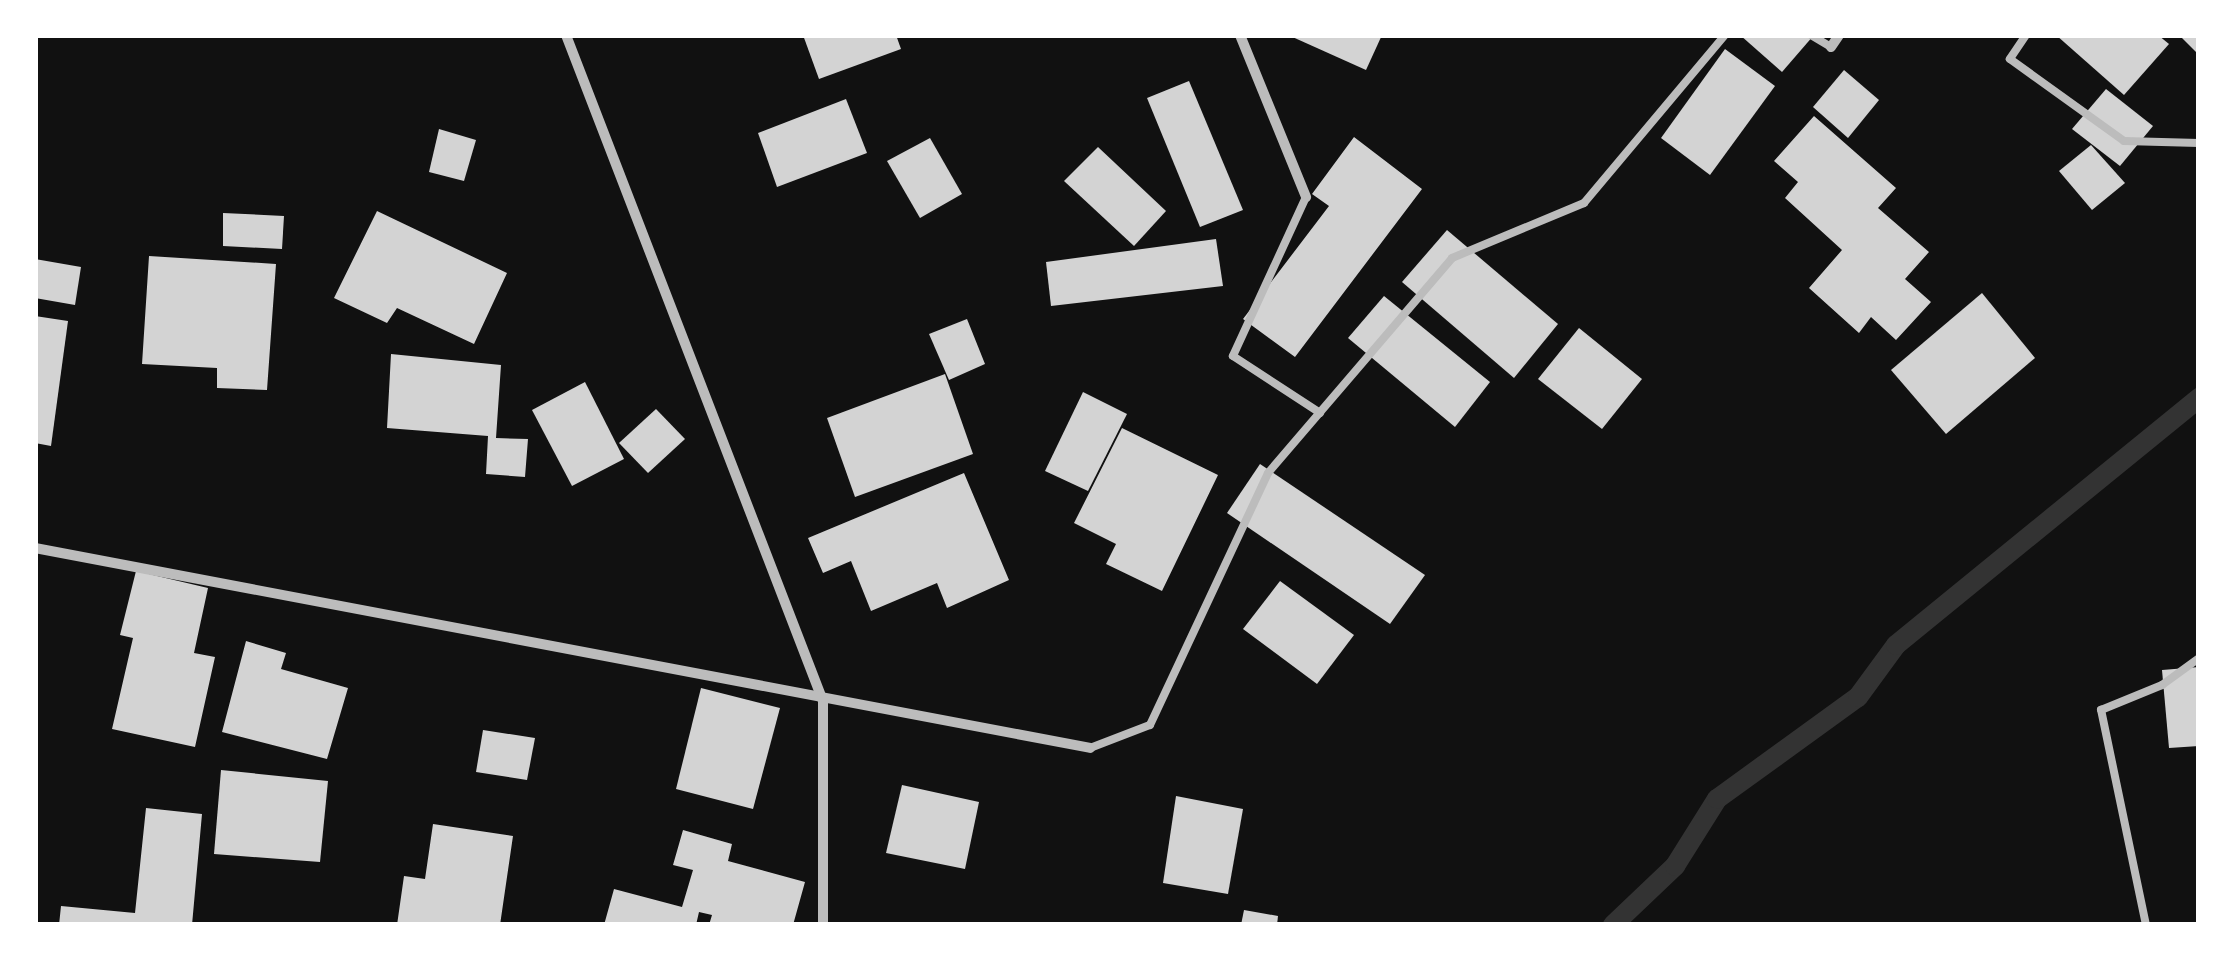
<!DOCTYPE html>
<html>
<head>
<meta charset="utf-8">
<style>
	body { margin:0 }
	#map { position:relative; width:2234px; height:960px; overflow:hidden; background:#111; font-family:"DM Sans",sans-serif }
	div>[style] { position:absolute }
	.stream>* { height:20px; margin:-10px; padding:0 10px; transform-origin:10px; border-radius:10px; background:#333 }
	.building>* { inset:0; background:#d3d3d3 }
	.service>* { height:8px; margin:-4px; padding:0 4px; transform-origin:4px; border-radius:4px; background:#bcbcbc }
	.minor>* { height:10px; margin:-5px; padding:0 5px; transform-origin:5px; border-radius:5px; background:#bcbcbc }
	span { translate:-50% -50%; white-space:nowrap; text-align:center; line-height:1.15; -webkit-text-stroke:10px #fff; paint-order:stroke }
	.frame { position:absolute; inset:0; border:38px solid #fff; pointer-events:none }
</style>
</head>
<body>
<div id="map">
	<div class="stream">
		<i style="left:1613px;top:925px;width:86px;rotate:-43.6deg"></i>
		<i style="left:1675px;top:866px;width:79px;rotate:-57.9deg"></i>
		<i style="left:1717px;top:799px;width:174px;rotate:-35.9deg"></i>
		<i style="left:1858px;top:697px;width:64px;rotate:-53.8deg"></i>
		<i style="left:1896px;top:645px;width:391px;rotate:-39.2deg"></i>
	</div>
	<div class="building">
		<i style="clip-path:polygon(803px 35px,896px 35px,901px 49px,819px 79px)"></i>
		<i style="clip-path:polygon(1288px 35px,1382px 35px,1366px 70px)"></i>
		<i style="clip-path:polygon(1740px 35px,1814px 35px,1782px 72px)"></i>
		<i style="clip-path:polygon(2056px 35px,2158px 35px,2169px 44px,2124px 95px)"></i>
		<i style="clip-path:polygon(2179px 35px,2199px 35px,2199px 55px)"></i>
		<i style="clip-path:polygon(1725px 49px,1775px 86px,1710px 175px,1661px 138px)"></i>
		<i style="clip-path:polygon(1844px 70px,1879px 100px,1848px 138px,1813px 107px)"></i>
		<i style="clip-path:polygon(1189px 81px,1243px 210px,1200px 227px,1147px 98px)"></i>
		<i style="clip-path:polygon(2106px 89px,2153px 126px,2120px 166px,2072px 129px)"></i>
		<i style="clip-path:polygon(846px 99px,867px 153px,777px 187px,758px 133px)"></i>
		<i style="clip-path:polygon(1814px 116px,1896px 188px,1878px 208px,1929px 252px,1905px 279px,1931px 302px,1896px 340px,1871px 317px,1859px 333px,1809px 288px,1842px 250px,1785px 198px,1798px 182px,1774px 161px)"></i>
		<i style="clip-path:polygon(439px 129px,476px 140px,464px 181px,429px 172px)"></i>
		<i style="clip-path:polygon(1354px 137px,1422px 189px,1295px 357px,1243px 319px,1329px 206px,1312px 194px)"></i>
		<i style="clip-path:polygon(930px 138px,962px 194px,920px 218px,887px 161px)"></i>
		<i style="clip-path:polygon(2091px 145px,2125px 183px,2092px 210px,2059px 171px)"></i>
		<i style="clip-path:polygon(1098px 147px,1166px 211px,1134px 246px,1064px 181px)"></i>
		<i style="clip-path:polygon(377px 211px,507px 273px,474px 344px,397px 308px,387px 323px,334px 298px)"></i>
		<i style="clip-path:polygon(223px 213px,284px 216px,282px 249px,223px 246px)"></i>
		<i style="clip-path:polygon(1447px 230px,1558px 324px,1514px 378px,1402px 282px)"></i>
		<i style="clip-path:polygon(1216px 239px,1223px 286px,1051px 306px,1046px 262px)"></i>
		<i style="clip-path:polygon(149px 256px,276px 264px,267px 390px,217px 388px,217px 368px,142px 364px)"></i>
		<i style="clip-path:polygon(35px 259px,81px 267px,75px 305px,35px 298px)"></i>
		<i style="clip-path:polygon(1982px 293px,2035px 358px,1946px 434px,1891px 370px)"></i>
		<i style="clip-path:polygon(1384px 296px,1490px 382px,1455px 427px,1348px 338px)"></i>
		<i style="clip-path:polygon(35px 316px,68px 321px,51px 446px,35px 443px)"></i>
		<i style="clip-path:polygon(967px 319px,985px 364px,949px 380px,929px 334px)"></i>
		<i style="clip-path:polygon(1579px 328px,1642px 379px,1602px 429px,1538px 379px)"></i>
		<i style="clip-path:polygon(391px 354px,501px 365px,496px 438px,528px 439px,525px 477px,486px 474px,488px 436px,387px 428px)"></i>
		<i style="clip-path:polygon(945px 374px,973px 454px,855px 497px,827px 418px)"></i>
		<i style="clip-path:polygon(585px 382px,624px 459px,572px 486px,532px 410px)"></i>
		<i style="clip-path:polygon(1083px 392px,1127px 414px,1088px 491px,1045px 471px)"></i>
		<i style="clip-path:polygon(656px 409px,685px 439px,648px 473px,619px 443px)"></i>
		<i style="clip-path:polygon(1122px 428px,1218px 475px,1162px 591px,1106px 564px,1116px 544px,1074px 523px)"></i>
		<i style="clip-path:polygon(1260px 464px,1425px 575px,1390px 624px,1227px 513px)"></i>
		<i style="clip-path:polygon(964px 473px,1009px 580px,947px 608px,937px 583px,871px 611px,851px 561px,823px 573px,808px 538px)"></i>
		<i style="clip-path:polygon(136px 571px,208px 588px,194px 653px,215px 657px,195px 747px,112px 729px,133px 638px,120px 635px)"></i>
		<i style="clip-path:polygon(1280px 581px,1354px 635px,1317px 684px,1243px 629px)"></i>
		<i style="clip-path:polygon(246px 641px,286px 653px,281px 669px,348px 688px,327px 759px,222px 732px)"></i>
		<i style="clip-path:polygon(2199px 667px,2199px 746px,2169px 748px,2162px 670px)"></i>
		<i style="clip-path:polygon(701px 688px,780px 708px,753px 809px,676px 789px)"></i>
		<i style="clip-path:polygon(483px 730px,535px 738px,527px 780px,476px 772px)"></i>
		<i style="clip-path:polygon(221px 770px,328px 781px,320px 862px,214px 854px)"></i>
		<i style="clip-path:polygon(902px 785px,979px 802px,965px 869px,886px 853px)"></i>
		<i style="clip-path:polygon(1176px 796px,1243px 809px,1228px 894px,1163px 883px)"></i>
		<i style="clip-path:polygon(146px 808px,202px 814px,192px 925px,59px 925px,61px 906px,135px 913px)"></i>
		<i style="clip-path:polygon(433px 824px,513px 836px,500px 925px,397px 925px,404px 876px,425px 879px)"></i>
		<i style="clip-path:polygon(683px 830px,732px 844px,728px 861px,805px 882px,793px 925px,709px 925px,712px 915px,699px 912px,696px 925px,604px 925px,614px 889px,682px 907px,693px 870px,673px 865px)"></i>
		<i style="clip-path:polygon(1244px 910px,1278px 916px,1277px 925px,1241px 925px)"></i>
	</div>
	<div class="service">
		<i style="left:1811px;top:35px;width:23px;rotate:31deg"></i>
		<i style="left:2026px;top:35px;width:29px;rotate:124deg"></i>
		<i style="left:2010px;top:59px;width:140px;rotate:35.7deg"></i>
		<i style="left:2124px;top:141px;width:75px;rotate:1.5deg"></i>
		<i style="left:1306px;top:197px;width:175px;rotate:114.7deg"></i>
		<i style="left:1233px;top:356px;width:104px;rotate:33.2deg"></i>
		<i style="left:1090px;top:748px;width:64px;rotate:-21deg"></i>
		<i style="left:1150px;top:725px;width:278px;rotate:-64.9deg"></i>
		<i style="left:1268px;top:473px;width:283px;rotate:-49.4deg"></i>
		<i style="left:1452px;top:258px;width:143px;rotate:-22.6deg"></i>
		<i style="left:1584px;top:203px;width:219px;rotate:-50deg"></i>
		<i style="left:2146px;top:925px;width:220px;rotate:-101.8deg"></i>
		<i style="left:2101px;top:710px;width:66px;rotate:-22.3deg"></i>
		<i style="left:2162px;top:685px;width:46px;rotate:-36.1deg"></i>
	</div>
	<div class="minor">
		<i style="left:566px;top:35px;width:714px;rotate:68.9deg"></i>
		<i style="left:823px;top:701px;width:224px;rotate:90deg"></i>
		<i style="left:1240px;top:35px;width:175px;rotate:67.8deg"></i>
		<i style="left:1831px;top:47px;width:14px;rotate:-56deg"></i>
		<i style="left:35px;top:548px;width:1074px;rotate:10.73deg"></i>
	</div>
	<div class="frame"></div>
</div>
</body>
</html>
